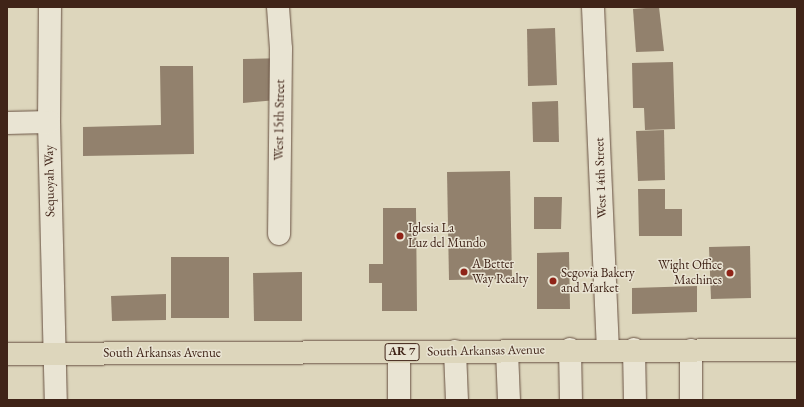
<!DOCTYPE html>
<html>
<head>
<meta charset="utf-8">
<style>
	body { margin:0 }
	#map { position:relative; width:804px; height:407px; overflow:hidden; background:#ddd6bc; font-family:"EB Garamond",serif }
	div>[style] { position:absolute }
	.building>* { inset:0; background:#92816d }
	.roads { filter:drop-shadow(0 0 1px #675041) drop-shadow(0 0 1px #675041) }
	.minor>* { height:22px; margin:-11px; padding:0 11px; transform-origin:11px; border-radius:11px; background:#e9e4d3 }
	.highway>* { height:22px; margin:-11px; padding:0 11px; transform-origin:11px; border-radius:11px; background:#ddd6bc }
	.dots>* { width:11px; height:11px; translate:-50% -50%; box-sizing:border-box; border:2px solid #e9e4d3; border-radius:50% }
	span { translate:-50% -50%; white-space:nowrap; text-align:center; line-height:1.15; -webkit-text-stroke:3px #e9e4d3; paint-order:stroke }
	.shield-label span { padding:1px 3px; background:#e9e4d3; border:1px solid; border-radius:3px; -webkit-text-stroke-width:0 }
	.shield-label { font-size:12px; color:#402418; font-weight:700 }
	.street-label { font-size:13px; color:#402418 }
	.poi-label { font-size:13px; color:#402418 }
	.left { translate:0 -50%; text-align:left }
	.right { translate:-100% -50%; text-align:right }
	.frame { position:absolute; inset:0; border:8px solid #402418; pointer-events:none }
</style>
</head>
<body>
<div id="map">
	<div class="building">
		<i style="clip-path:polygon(659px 7px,664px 51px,636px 52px,633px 9px)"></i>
		<i style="clip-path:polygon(555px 28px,557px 85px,528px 86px,527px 29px)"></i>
		<i style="clip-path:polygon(288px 58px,288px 99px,243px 103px,243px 59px)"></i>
		<i style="clip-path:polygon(673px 62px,675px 129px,645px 130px,644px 108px,633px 108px,632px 63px)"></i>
		<i style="clip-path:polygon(160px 66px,193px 66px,194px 154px,83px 156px,83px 127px,161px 125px)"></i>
		<i style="clip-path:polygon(558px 101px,559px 142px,533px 142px,532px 102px)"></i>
		<i style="clip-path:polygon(664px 130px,665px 180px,638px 181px,636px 131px)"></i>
		<i style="clip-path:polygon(510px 171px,512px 279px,449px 280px,447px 172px)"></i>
		<i style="clip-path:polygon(638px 189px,665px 189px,665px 209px,682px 209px,682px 236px,639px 236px)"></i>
		<i style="clip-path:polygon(534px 197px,562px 197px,561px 229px,534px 229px)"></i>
		<i style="clip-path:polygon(383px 208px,416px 208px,417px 311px,382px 311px,382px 283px,369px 283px,369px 264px,383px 264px)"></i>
		<i style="clip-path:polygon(750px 246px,751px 298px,711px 299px,709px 247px)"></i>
		<i style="clip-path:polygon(569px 252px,570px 309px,537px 309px,537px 253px)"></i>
		<i style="clip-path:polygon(171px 257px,229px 257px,229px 318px,171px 318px)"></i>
		<i style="clip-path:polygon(302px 272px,302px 321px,254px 321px,253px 273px)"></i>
		<i style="clip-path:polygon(697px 286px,697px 312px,632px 314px,632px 288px)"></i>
		<i style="clip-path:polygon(166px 294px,166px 320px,112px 321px,111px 296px)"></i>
	</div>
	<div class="roads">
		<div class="minor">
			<i style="left:50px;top:7px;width:115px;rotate:90.5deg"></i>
			<i style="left:49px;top:122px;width:278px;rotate:88.6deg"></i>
			<i style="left:278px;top:7px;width:42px;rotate:85.9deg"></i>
			<i style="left:281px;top:49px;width:185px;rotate:90.6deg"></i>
			<i style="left:593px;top:7px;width:342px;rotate:87.5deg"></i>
			<i style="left:7px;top:123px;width:42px;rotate:-1.4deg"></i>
			<i style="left:570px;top:349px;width:51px;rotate:88.9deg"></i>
			<i style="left:634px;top:349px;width:51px;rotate:88.9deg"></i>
			<i style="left:691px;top:350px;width:50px;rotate:90deg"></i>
			<i style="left:455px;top:351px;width:49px;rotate:87.7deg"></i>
			<i style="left:507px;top:351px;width:49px;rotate:87.7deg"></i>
			<i style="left:399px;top:352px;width:48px;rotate:90deg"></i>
		</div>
		<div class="highway">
			<i style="left:7px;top:354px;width:790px;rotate:-0.29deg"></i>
		</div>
	</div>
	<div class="dots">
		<i style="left:400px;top:236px;background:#8f2418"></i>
		<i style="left:464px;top:272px;background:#8f2418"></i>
		<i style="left:730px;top:273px;background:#8f2418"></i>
		<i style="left:553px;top:281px;background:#8f2418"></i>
	</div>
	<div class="shield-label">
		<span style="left:402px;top:352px">AR 7</span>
	</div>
	<div class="street-label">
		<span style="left:280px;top:120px;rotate:-89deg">West 15th Street</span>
		<span style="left:601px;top:178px;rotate:-92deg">West 14th Street</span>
		<span style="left:50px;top:181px;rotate:-91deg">Sequoyah Way</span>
		<span style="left:486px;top:351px;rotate:-1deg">South Arkansas Avenue</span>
		<span style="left:162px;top:353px">South Arkansas Avenue</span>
	</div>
	<div class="poi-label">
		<span class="left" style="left:408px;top:236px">Iglesia La<br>Luz del Mundo</span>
		<span class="left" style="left:472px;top:272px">A Better<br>Way Realty</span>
		<span class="right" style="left:722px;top:273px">Wight Office<br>Machines</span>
		<span class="left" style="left:561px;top:281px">Segovia Bakery<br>and Market</span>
	</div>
	<div class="frame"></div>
</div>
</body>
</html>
